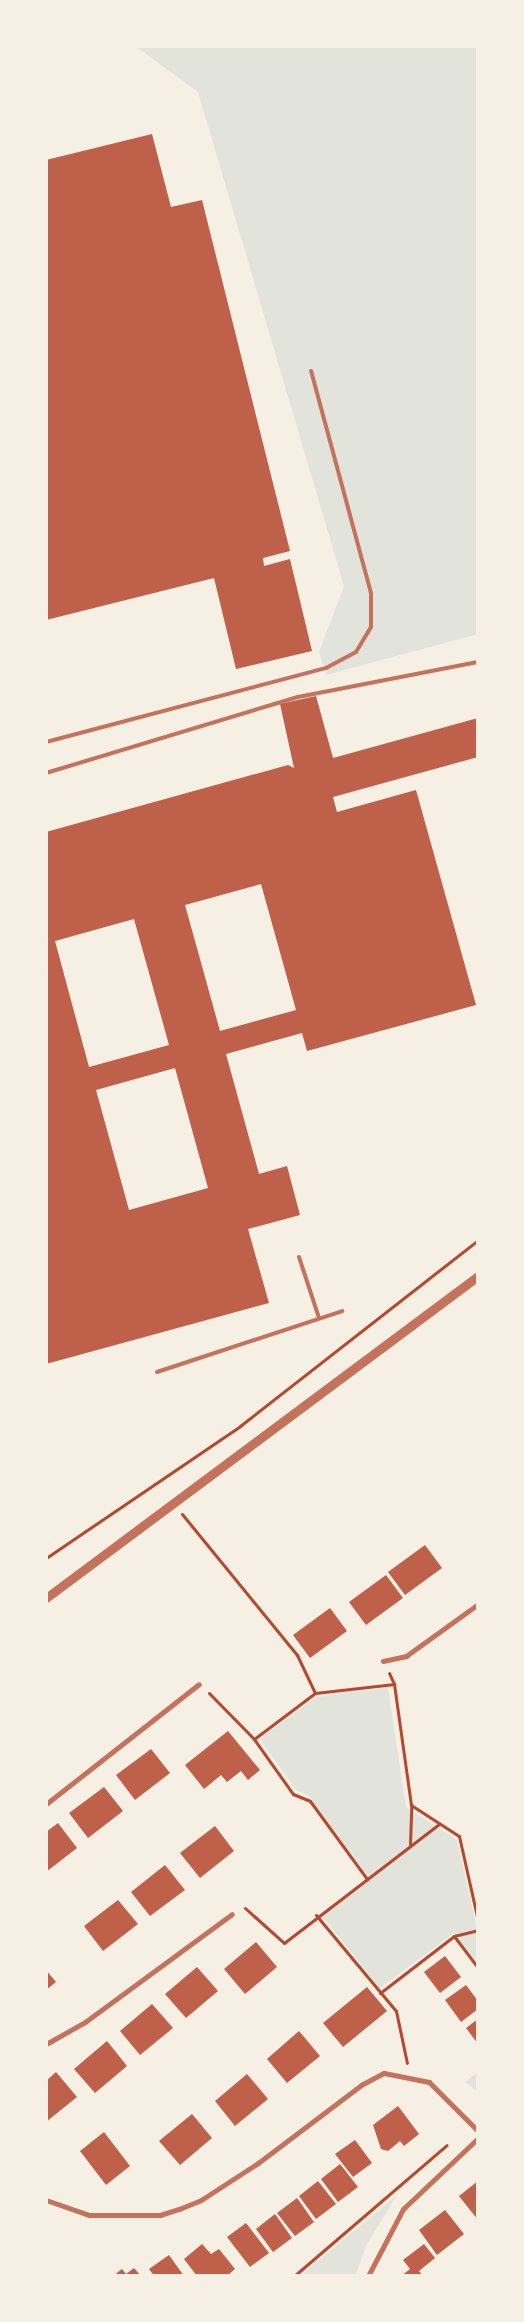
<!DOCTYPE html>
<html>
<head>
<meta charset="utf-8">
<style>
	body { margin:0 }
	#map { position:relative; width:524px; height:2322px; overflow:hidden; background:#f6efe4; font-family:"Exo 2",sans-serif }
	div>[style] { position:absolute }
	.green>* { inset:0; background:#e2e4dc }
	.building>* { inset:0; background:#bf614a }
	.path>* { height:3px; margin:-1.5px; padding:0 1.5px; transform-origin:1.5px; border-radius:1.5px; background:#b5482f }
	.service>* { height:4px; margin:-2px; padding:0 2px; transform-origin:2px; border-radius:2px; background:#c5725c }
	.minor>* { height:5px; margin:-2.5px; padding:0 2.5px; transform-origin:2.5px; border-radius:2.5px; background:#c5725c }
	.tertiary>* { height:9px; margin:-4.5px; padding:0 4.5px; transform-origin:4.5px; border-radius:4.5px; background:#c5725c }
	span { translate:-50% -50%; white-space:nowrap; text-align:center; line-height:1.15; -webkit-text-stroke:4px #f6efe4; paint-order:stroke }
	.frame { position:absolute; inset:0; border:48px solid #f6efe4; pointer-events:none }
</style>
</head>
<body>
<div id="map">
	<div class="green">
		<i style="clip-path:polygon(135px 46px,478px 46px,478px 634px,326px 675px,319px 652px,344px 586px,198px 92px)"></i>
		<i style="clip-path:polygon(388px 1688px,406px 1807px,457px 1840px,478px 1932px,478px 1964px,454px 1933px,380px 1988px,322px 1916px,370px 1879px,309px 1796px,296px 1790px,260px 1739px,316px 1697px)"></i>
		<i style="clip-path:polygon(478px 2072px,478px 2092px,465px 2082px)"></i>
		<i style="clip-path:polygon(397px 2195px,367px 2244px,355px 2276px,300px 2276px)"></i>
	</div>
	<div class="building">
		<i style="clip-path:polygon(152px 134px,171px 207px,202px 200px,290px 551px,263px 558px,264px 566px,290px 559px,312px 651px,236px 669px,214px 578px,46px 620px,46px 160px)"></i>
		<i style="clip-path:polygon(evenodd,316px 696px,333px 758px,478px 718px,478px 757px,333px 797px,337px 812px,416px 790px,476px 1005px,307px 1051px,302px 1033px,226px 1054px,259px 1174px,287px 1166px,300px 1215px,248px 1229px,269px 1303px,46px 1364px,46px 832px,288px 765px,294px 768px,280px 704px,316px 696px,261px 884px,296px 1010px,220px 1031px,185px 905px,261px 884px,316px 696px,134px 919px,169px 1045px,89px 1067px,55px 941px,134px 919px,316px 696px,175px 1068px,208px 1188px,129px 1210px,96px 1090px,175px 1068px)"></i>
		<i style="clip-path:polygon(425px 1545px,442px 1568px,405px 1595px,388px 1572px)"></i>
		<i style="clip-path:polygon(386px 1575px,403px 1598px,366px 1625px,349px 1602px)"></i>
		<i style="clip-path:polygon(330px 1608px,347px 1631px,310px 1658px,293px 1635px)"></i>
		<i style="clip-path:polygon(228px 1731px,260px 1770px,248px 1780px,241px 1771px,227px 1782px,221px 1775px,204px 1789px,185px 1765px)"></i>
		<i style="clip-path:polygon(151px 1749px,170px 1773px,135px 1800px,116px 1775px)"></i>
		<i style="clip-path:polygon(104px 1787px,123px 1811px,88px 1838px,69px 1813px)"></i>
		<i style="clip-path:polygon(58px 1823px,77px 1848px,46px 1872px,46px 1832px)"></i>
		<i style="clip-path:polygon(215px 1826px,234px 1851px,200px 1878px,180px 1853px)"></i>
		<i style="clip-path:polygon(165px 1865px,185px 1890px,150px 1916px,131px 1892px)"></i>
		<i style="clip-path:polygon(118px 1900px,138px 1924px,103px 1951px,84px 1926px)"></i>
		<i style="clip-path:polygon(256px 1942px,277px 1967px,245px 1994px,224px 1969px)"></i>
		<i style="clip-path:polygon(445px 1956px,461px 1977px,440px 1993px,424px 1972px)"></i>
		<i style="clip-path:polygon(197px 1967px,218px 1991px,186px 2018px,165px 1994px)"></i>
		<i style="clip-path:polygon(46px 1970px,56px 1982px,46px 1990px)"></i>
		<i style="clip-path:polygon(466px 1985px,478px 2001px,478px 2009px,461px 2022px,445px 2000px)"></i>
		<i style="clip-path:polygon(367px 1987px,387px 2011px,343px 2047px,323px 2023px)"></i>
		<i style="clip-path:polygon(152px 2004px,173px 2028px,140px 2055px,120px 2031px)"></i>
		<i style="clip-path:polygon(478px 2019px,478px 2044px,466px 2028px)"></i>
		<i style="clip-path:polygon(299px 2031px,320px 2056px,287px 2083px,267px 2059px)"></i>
		<i style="clip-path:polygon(107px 2041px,127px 2066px,95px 2093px,74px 2069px)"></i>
		<i style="clip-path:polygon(56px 2072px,77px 2097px,46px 2122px,46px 2081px)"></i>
		<i style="clip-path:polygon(247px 2074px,268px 2099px,235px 2126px,215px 2101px)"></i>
		<i style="clip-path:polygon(398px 2106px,419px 2134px,404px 2146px,400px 2141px,388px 2151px,381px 2149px,373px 2125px)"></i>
		<i style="clip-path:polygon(192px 2114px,212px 2138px,180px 2165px,159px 2141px)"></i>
		<i style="clip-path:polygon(104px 2132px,130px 2166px,106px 2185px,80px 2151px)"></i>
		<i style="clip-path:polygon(355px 2140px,372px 2163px,353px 2177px,335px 2154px)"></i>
		<i style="clip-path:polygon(340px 2164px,358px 2187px,338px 2202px,321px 2179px)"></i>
		<i style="clip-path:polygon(318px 2181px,336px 2204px,316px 2219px,299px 2196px)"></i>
		<i style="clip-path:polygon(478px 2181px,478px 2220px,459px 2196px)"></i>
		<i style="clip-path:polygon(297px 2198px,314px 2222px,295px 2236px,277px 2213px)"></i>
		<i style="clip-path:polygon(445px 2210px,464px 2234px,437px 2255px,419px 2230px)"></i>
		<i style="clip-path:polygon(275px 2214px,292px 2238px,273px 2252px,256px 2229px)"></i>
		<i style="clip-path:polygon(246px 2223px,269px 2253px,250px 2267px,227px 2237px)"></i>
		<i style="clip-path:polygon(202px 2244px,211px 2254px,219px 2249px,235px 2269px,227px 2276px,197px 2276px,184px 2259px)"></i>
		<i style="clip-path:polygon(424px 2244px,435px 2258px,419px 2271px,423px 2276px,401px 2276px,410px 2269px,403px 2260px)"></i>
		<i style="clip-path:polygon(169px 2255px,184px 2276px,154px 2276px,149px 2269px)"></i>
		<i style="clip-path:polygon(134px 2268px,141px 2276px,113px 2276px,122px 2269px,126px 2274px)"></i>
	</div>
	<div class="path">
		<i style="left:182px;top:1514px;width:182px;rotate:50.8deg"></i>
		<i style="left:297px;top:1655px;width:42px;rotate:64.7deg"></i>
		<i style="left:46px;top:1558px;width:235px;rotate:-34.2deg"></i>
		<i style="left:240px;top:1426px;width:302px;rotate:-38deg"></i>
		<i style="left:394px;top:1684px;width:122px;rotate:82deg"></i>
		<i style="left:411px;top:1805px;width:57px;rotate:32.9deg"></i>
		<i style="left:459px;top:1836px;width:87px;rotate:77.4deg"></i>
		<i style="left:209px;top:1693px;width:64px;rotate:45.6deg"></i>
		<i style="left:254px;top:1739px;width:67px;rotate:54.7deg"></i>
		<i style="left:293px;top:1794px;width:18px;rotate:22deg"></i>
		<i style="left:310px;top:1801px;width:97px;rotate:53.8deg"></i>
		<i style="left:254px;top:1739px;width:76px;rotate:-37deg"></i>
		<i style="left:315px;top:1693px;width:80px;rotate:-6.5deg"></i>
		<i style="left:394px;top:1684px;width:12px;rotate:-114deg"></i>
		<i style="left:410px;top:1844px;width:38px;rotate:-88deg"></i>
		<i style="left:245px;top:1908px;width:52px;rotate:41.9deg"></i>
		<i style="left:284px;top:1943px;width:195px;rotate:-37.5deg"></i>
		<i style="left:316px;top:1915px;width:125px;rotate:50.2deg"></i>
		<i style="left:396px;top:2011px;width:53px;rotate:78.1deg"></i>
		<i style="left:454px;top:1936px;width:40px;rotate:53deg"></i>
		<i style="left:380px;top:1993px;width:93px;rotate:-37.6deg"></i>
		<i style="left:454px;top:1936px;width:25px;rotate:-14deg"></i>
		<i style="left:294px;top:2276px;width:201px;rotate:-40.6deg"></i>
	</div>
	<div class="service">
		<i style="left:46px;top:742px;width:290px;rotate:-14.8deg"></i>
		<i style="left:326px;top:668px;width:34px;rotate:-28deg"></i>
		<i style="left:356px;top:652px;width:29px;rotate:-59deg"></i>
		<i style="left:371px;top:627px;width:34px;rotate:-90deg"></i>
		<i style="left:371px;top:593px;width:230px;rotate:-105.1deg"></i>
		<i style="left:46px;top:773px;width:263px;rotate:-16.8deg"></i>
		<i style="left:298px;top:697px;width:183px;rotate:-11deg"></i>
		<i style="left:299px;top:1257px;width:64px;rotate:71.8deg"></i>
		<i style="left:157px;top:1372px;width:195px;rotate:-18.2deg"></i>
	</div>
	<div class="minor">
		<i style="left:383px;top:1661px;width:24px;rotate:-12deg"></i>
		<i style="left:406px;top:1656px;width:89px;rotate:-35.8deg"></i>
		<i style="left:46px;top:1804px;width:194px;rotate:-38.1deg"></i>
		<i style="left:46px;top:2044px;width:45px;rotate:-29.4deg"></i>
		<i style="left:85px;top:2022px;width:182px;rotate:-36.3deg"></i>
		<i style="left:46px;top:2200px;width:46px;rotate:19.2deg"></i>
		<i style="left:89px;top:2215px;width:71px"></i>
		<i style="left:160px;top:2215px;width:20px;rotate:-18deg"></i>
		<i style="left:179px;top:2209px;width:24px;rotate:-22deg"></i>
		<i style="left:201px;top:2200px;width:68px;rotate:-33deg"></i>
		<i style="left:258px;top:2163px;width:129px;rotate:-37.1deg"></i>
		<i style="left:361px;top:2085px;width:26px;rotate:-28deg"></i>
		<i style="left:384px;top:2073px;width:46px;rotate:11.3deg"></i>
		<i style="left:429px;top:2082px;width:69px;rotate:45deg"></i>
		<i style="left:368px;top:2276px;width:76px;rotate:-62.4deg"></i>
		<i style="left:403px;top:2209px;width:103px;rotate:-43.4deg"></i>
	</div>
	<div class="tertiary">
		<i style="left:46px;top:1598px;width:539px;rotate:-36.7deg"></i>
	</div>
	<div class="frame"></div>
</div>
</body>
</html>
